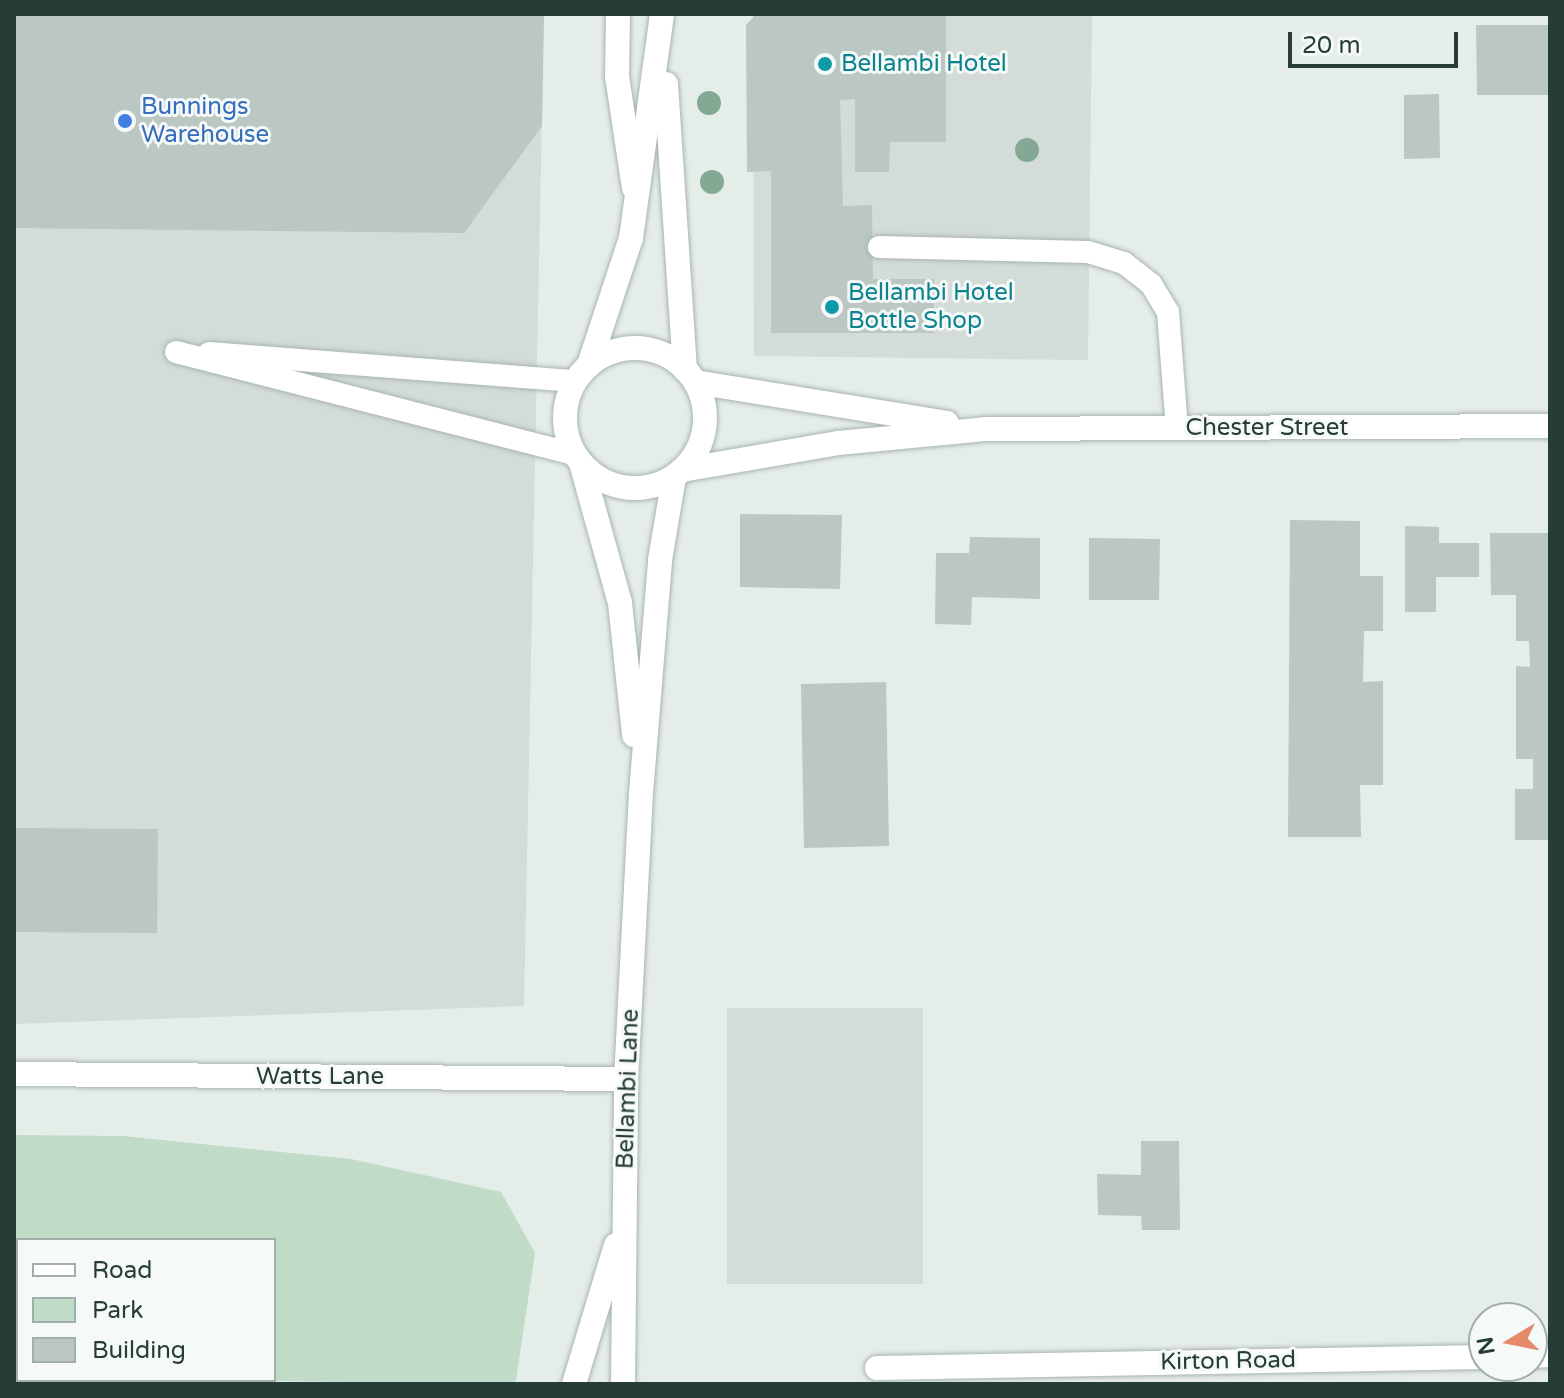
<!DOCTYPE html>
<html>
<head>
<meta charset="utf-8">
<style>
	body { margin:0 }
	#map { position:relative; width:1564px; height:1398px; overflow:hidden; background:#e5ede9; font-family:"Varela Round",sans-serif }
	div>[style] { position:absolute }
	.built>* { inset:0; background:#d3dcd8 }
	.green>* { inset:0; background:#c0dbc8 }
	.building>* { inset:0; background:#bac7c2 }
	.roads { filter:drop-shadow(0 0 2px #a8b5b0) drop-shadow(0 0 2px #a8b5b0) }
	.service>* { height:22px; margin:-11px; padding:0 11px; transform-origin:11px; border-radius:11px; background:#fff }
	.minor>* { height:24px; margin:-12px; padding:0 12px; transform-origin:12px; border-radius:12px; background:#fff }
	.secondary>* { height:24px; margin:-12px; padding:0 12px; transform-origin:12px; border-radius:12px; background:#fff }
	.secondary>.ring { margin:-12px; padding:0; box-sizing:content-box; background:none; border:24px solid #fff; border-radius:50% }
	.trees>* { width:24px; height:24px; margin:-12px; border-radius:50%; background:#83a893 }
	.dots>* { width:22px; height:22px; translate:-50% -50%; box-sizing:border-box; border:4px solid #f5f9f7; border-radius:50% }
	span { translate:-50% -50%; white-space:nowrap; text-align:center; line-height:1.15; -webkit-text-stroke:6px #f5f9f7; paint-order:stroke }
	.culture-label { font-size:24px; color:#0d838f }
	.left { translate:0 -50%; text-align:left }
	.shop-label { font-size:24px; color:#366cbe }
	.street-label { font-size:24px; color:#263d37 }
	.frame { position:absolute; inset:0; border:16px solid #263d37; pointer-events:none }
	.legend { position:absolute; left:16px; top:1238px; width:260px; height:144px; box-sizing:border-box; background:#f5f9f7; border:2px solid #a2aeaa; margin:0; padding:10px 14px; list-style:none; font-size:24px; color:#263d37 }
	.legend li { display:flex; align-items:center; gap:16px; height:40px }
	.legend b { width:40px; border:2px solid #a2aeaa }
	.north { position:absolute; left:1468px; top:1302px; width:80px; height:80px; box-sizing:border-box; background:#f5f9f7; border:2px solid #a2aeaa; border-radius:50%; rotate:260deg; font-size:22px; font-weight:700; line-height:32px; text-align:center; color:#263d37 }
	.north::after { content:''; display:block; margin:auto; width:28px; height:36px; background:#e58b6b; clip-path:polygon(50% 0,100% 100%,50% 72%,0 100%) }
	.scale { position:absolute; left:1288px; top:32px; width:170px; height:36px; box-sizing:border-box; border:4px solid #263d37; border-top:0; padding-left:10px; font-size:24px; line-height:28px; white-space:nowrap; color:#263d37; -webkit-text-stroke:6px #f5f9f7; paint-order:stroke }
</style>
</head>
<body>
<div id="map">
	<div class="built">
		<i style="clip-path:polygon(14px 14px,544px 14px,524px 1006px,14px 1024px)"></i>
		<i style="clip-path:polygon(753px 14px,1092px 14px,1088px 360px,754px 356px)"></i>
		<i style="clip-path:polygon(727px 1008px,923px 1008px,923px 1284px,727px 1284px)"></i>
	</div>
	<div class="green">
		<i style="clip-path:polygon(14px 1135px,123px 1136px,351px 1159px,501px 1192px,535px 1253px,516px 1380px,512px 1384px,183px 1380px,274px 1380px,274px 1240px,18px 1240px,14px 1327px)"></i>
	</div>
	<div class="building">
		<i style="clip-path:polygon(14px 14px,544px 14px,542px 126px,464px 233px,14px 228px)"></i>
		<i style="clip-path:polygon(756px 14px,946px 14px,946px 142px,890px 142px,889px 172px,855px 172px,855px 99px,840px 100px,843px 206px,872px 205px,873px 279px,934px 279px,934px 333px,771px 333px,771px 171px,747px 172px,746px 25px)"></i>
		<i style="clip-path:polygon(1476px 25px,1550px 25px,1550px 95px,1477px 95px)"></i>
		<i style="clip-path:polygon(1439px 94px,1440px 158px,1404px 159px,1404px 95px)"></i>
		<i style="clip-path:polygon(740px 514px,842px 515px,840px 589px,740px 587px)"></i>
		<i style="clip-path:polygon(1290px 520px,1360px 521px,1360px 576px,1383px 576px,1383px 631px,1364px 631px,1363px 682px,1383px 681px,1383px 785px,1360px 785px,1361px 837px,1288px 837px)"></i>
		<i style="clip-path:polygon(1405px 526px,1439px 527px,1439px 543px,1479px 543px,1479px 577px,1436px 577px,1436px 612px,1405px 612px)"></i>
		<i style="clip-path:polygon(1490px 533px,1550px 533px,1550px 840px,1515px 840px,1515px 789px,1533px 789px,1533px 759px,1516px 759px,1516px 666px,1530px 667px,1529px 641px,1516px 641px,1516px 595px,1491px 595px)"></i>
		<i style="clip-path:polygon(970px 537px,1040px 538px,1040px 599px,972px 597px,971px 625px,935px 624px,936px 553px,969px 553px)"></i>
		<i style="clip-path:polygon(1089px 538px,1160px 539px,1159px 600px,1089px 600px)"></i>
		<i style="clip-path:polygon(886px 682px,889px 846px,804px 848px,801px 684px)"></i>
		<i style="clip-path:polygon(14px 828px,158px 829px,157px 933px,14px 932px)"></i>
		<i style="clip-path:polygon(1141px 1141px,1179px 1141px,1180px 1230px,1142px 1230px,1141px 1216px,1098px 1215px,1097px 1174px,1141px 1175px)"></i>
	</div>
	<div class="roads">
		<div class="service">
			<i style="left:879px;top:247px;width:209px;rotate:1.4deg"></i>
			<i style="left:1088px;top:252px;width:38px;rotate:17deg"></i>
			<i style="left:1124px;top:263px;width:34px;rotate:38deg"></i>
			<i style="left:1151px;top:284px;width:33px;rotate:59deg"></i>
			<i style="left:1168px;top:312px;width:117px;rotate:85.6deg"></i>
			<i style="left:176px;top:352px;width:411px;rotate:14.4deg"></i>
			<i style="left:209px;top:353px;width:367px;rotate:4.4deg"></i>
		</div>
		<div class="minor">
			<i style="left:618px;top:14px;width:62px;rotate:90.9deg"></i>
			<i style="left:617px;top:76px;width:113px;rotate:81.4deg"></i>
			<i style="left:695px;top:382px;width:255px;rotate:9.2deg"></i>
			<i style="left:682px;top:470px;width:158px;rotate:-9.8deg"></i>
			<i style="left:838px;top:443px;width:148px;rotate:-5.4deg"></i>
			<i style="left:985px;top:429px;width:565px;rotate:-0.3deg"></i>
			<i style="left:14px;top:1074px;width:612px;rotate:0.47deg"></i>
			<i style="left:1532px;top:1356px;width:18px;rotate:-3deg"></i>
			<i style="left:877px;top:1368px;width:607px;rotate:-1.04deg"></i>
		</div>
		<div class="secondary">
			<i style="left:666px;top:84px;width:286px;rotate:86.2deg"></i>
			<i class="ring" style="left:565px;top:348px;width:116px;height:116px"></i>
			<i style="left:589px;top:365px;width:134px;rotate:-71.7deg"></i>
			<i style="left:631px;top:238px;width:226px;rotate:-82.1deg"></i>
			<i style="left:581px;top:463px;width:145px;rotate:74.4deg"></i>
			<i style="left:620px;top:603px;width:133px;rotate:83.9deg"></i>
			<i style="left:574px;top:1384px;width:145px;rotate:-73.2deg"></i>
			<i style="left:623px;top:1384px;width:305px;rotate:-89.4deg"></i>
			<i style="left:626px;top:1079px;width:286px;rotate:-87deg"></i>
			<i style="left:641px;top:793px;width:234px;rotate:-85.3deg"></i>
			<i style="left:660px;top:560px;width:84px;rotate:-80.4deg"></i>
		</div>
	</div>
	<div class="trees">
		<i style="left:709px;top:103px"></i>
		<i style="left:1027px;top:150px"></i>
		<i style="left:712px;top:182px"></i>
	</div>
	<div class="dots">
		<i style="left:825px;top:64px;background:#0f9aa8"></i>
		<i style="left:125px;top:121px;background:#3f7fe0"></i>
		<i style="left:832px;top:307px;background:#0f9aa8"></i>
	</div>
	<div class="culture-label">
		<span class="left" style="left:841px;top:64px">Bellambi Hotel</span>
		<span class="left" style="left:848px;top:307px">Bellambi Hotel<br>Bottle Shop</span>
	</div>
	<div class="shop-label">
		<span class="left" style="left:141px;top:121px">Bunnings<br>Warehouse</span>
	</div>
	<div class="street-label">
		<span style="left:1267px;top:428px">Chester Street</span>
		<span style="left:320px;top:1077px">Watts Lane</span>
		<span style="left:628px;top:1089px;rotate:-88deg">Bellambi Lane</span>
		<span style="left:1228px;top:1361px;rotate:-1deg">Kirton Road</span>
	</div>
	<div class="frame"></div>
	<ul class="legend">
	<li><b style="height:10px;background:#fff"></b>Road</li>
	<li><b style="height:22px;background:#c0dbc8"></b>Park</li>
	<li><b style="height:22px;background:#bac7c2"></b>Building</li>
	</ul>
	<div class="north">N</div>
	<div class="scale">20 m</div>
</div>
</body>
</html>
